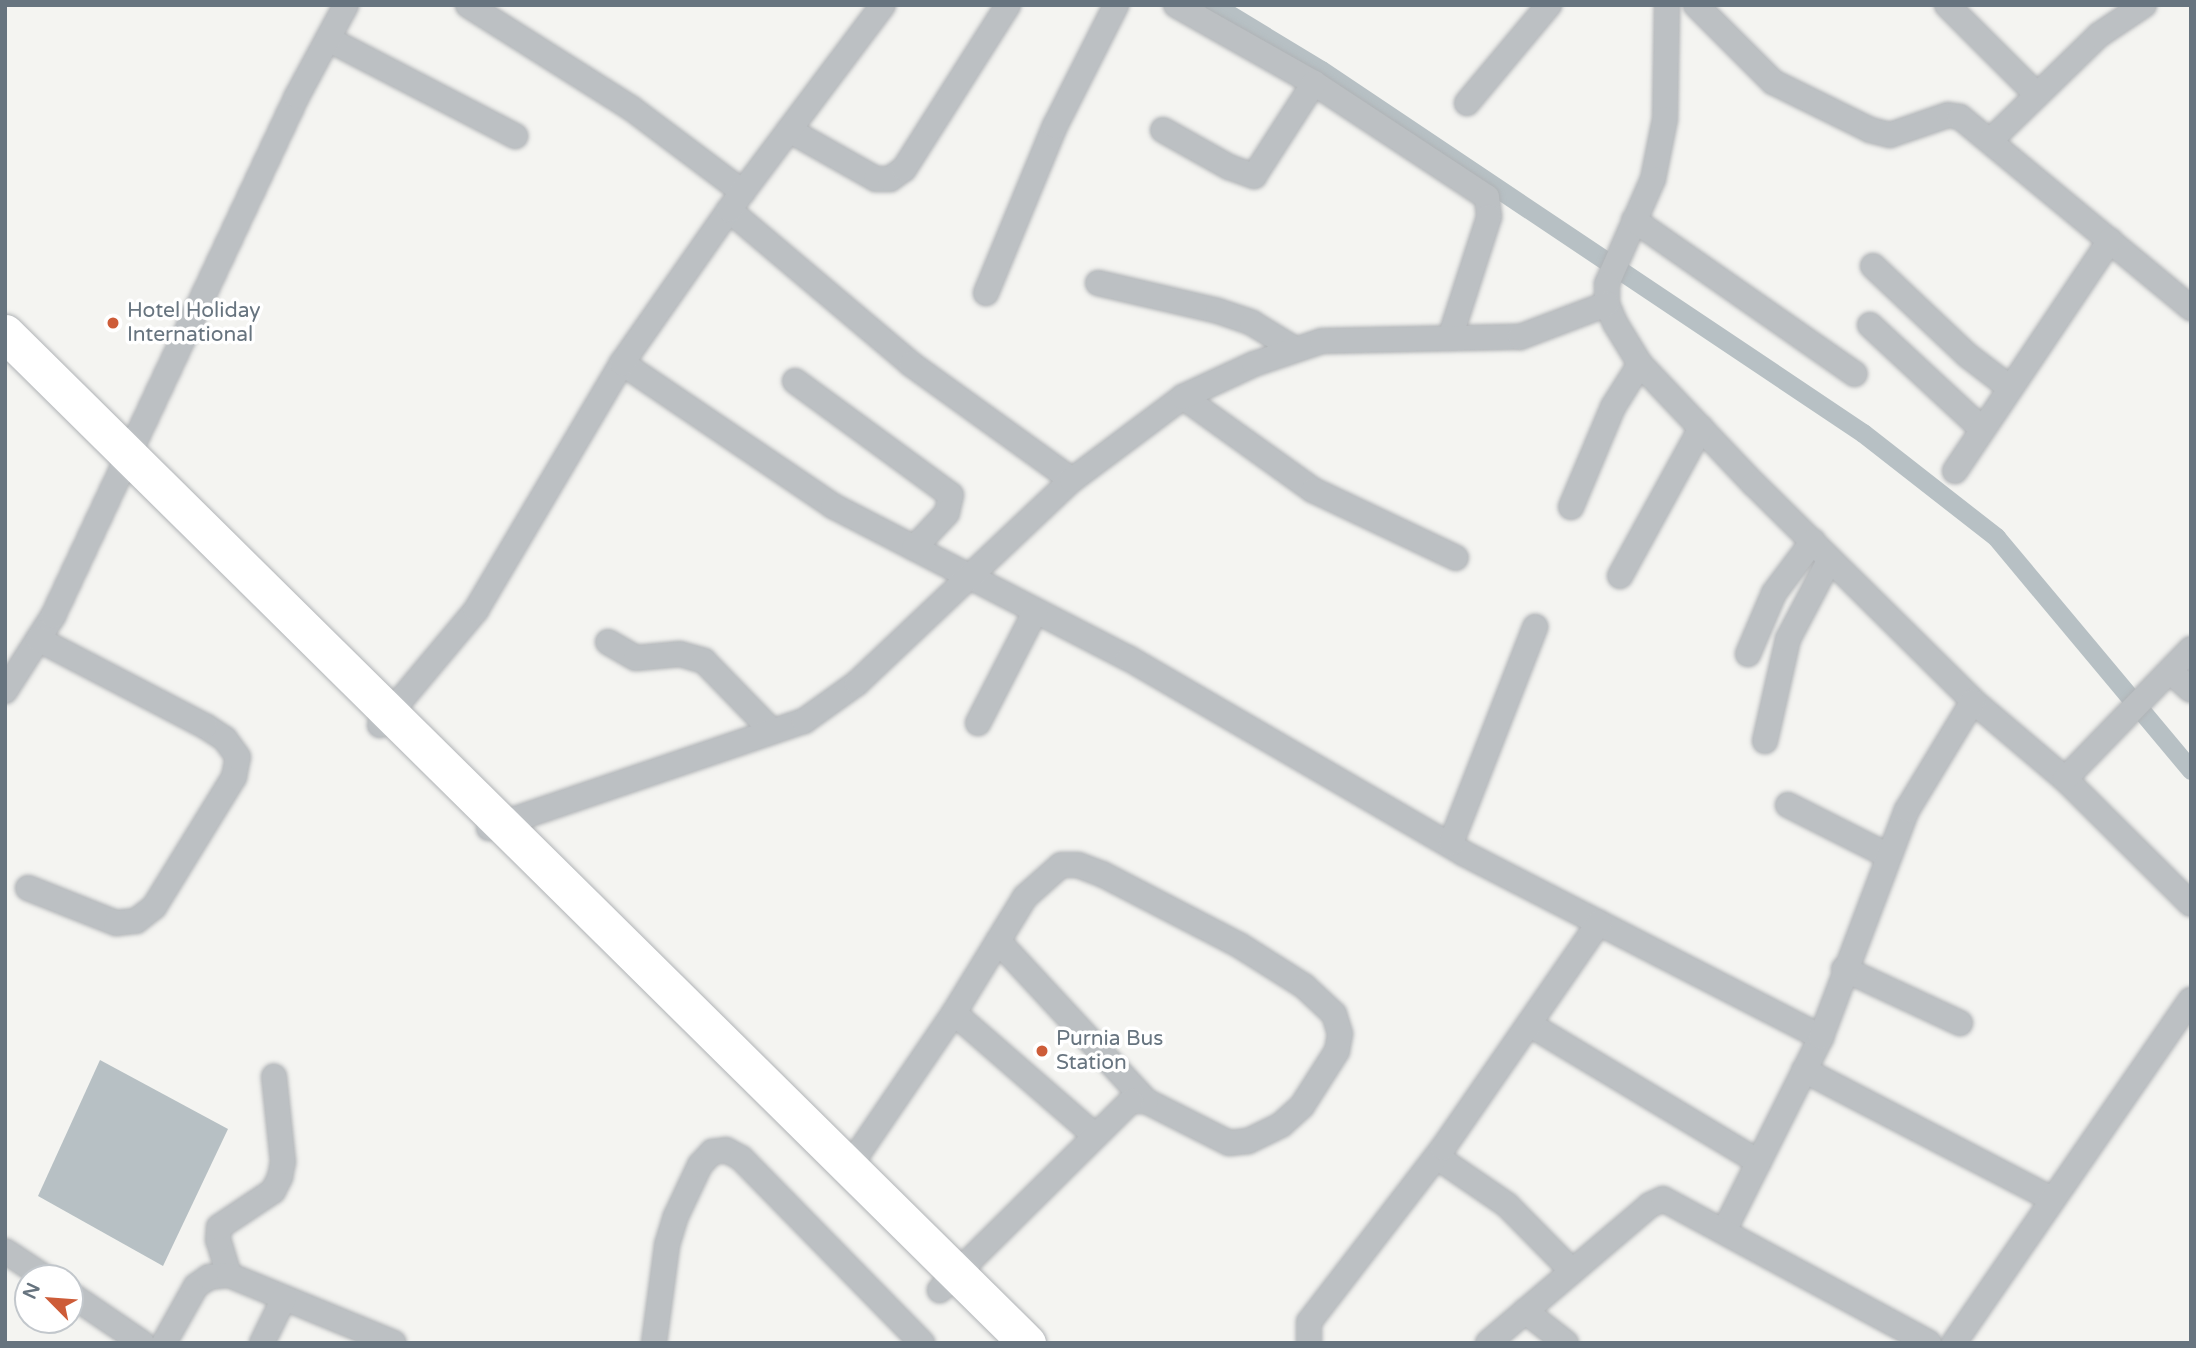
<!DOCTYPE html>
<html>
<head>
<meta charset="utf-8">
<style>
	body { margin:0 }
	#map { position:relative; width:2196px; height:1348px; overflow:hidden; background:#f4f4f1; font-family:"Varela Round",sans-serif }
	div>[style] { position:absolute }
	.water>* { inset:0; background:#b7c0c4 }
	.canal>* { height:19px; margin:-9.5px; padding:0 9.5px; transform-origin:9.5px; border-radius:9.5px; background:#b7c0c4 }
	.roads { filter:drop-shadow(0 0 2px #b0b3b6) drop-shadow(0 0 2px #b0b3b6) }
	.minor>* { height:24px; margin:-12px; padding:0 12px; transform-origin:12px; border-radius:12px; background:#bcc0c3 }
	.highway>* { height:37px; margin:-18.5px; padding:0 18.5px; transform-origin:18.5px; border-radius:18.5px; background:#fff }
	.dots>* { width:19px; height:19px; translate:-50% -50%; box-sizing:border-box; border:4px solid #fff; border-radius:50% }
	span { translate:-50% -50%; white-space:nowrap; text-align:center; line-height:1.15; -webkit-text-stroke:7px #fff; paint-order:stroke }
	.poi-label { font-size:21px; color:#67747f }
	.left { translate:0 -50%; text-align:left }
	.frame { position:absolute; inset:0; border:7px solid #67747f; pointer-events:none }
	.north { position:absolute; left:14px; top:1264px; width:70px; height:70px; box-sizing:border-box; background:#fff; border:2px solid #c2c7cc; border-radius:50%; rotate:295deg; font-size:19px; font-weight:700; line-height:28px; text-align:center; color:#67747f }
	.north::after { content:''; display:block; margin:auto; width:24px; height:32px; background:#cd5c38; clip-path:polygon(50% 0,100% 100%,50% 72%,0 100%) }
</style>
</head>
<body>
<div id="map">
	<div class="water">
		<i style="clip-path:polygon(100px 1060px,228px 1129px,163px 1266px,38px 1196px)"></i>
	</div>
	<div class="canal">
		<i style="left:1214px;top:5px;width:125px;rotate:31.3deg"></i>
		<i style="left:1321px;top:70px;width:652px;rotate:33.81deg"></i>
		<i style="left:1863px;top:433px;width:169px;rotate:38deg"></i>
		<i style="left:1996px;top:537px;width:304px;rotate:50.1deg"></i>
	</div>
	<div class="roads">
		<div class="minor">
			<i style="left:468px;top:5px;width:193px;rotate:32.3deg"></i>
			<i style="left:631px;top:108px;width:140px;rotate:36.9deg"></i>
			<i style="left:1176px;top:5px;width:159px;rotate:29.5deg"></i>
			<i style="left:1314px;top:83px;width:207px;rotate:33.4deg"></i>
			<i style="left:1487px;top:197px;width:20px;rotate:84deg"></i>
			<i style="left:1489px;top:217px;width:127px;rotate:107.9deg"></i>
			<i style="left:1667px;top:5px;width:114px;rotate:91deg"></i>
			<i style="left:1665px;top:119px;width:61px;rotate:101.3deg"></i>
			<i style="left:1653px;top:179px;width:115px;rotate:113.7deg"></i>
			<i style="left:1607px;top:284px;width:20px;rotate:90deg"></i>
			<i style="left:1607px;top:304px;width:21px;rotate:67deg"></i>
			<i style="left:1615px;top:323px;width:48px;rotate:58.6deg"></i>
			<i style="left:1640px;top:364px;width:166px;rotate:46.5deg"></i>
			<i style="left:1754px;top:484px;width:308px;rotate:44.7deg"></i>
			<i style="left:1973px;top:701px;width:121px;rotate:40.3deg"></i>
			<i style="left:2065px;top:779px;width:177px;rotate:44.8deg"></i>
			<i style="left:1696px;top:5px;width:109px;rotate:45deg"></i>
			<i style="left:1773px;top:82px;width:108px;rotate:26.3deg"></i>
			<i style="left:1870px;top:130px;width:21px;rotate:14deg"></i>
			<i style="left:1890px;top:135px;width:61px;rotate:-19deg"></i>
			<i style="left:1948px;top:115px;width:12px;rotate:9deg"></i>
			<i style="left:1960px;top:117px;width:300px;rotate:39.6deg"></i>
			<i style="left:1947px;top:5px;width:126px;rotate:45deg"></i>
			<i style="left:328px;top:39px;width:211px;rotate:27.4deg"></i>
			<i style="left:1467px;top:103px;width:128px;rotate:-50.1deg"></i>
			<i style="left:789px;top:130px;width:100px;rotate:29.4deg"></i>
			<i style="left:876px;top:179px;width:14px"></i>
			<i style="left:890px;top:179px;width:17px;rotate:-36deg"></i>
			<i style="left:904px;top:169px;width:194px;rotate:-57.6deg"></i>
			<i style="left:1163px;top:130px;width:76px;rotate:29.3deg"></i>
			<i style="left:1229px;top:167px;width:27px;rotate:20deg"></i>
			<i style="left:1254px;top:176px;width:111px;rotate:-57.2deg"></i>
			<i style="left:1991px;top:140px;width:151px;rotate:-44.2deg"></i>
			<i style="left:2099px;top:35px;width:54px;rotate:-33.7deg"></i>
			<i style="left:729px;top:210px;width:238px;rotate:40.2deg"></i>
			<i style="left:911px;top:364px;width:198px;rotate:35.8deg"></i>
			<i style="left:1634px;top:220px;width:269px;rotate:34.9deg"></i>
			<i style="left:1873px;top:266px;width:129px;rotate:43.4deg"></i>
			<i style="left:1967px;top:355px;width:53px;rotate:37.3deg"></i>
			<i style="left:1098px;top:283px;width:123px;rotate:13.1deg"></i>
			<i style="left:1218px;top:311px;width:36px;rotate:19deg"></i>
			<i style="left:1252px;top:323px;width:48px;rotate:31.4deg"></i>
			<i style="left:986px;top:293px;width:181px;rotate:-67.6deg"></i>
			<i style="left:1055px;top:126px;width:136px;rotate:-63.2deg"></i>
			<i style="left:1870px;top:325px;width:153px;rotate:42.9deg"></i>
			<i style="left:622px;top:363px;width:255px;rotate:34.1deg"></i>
			<i style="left:833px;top:506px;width:332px;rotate:27.3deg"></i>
			<i style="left:1128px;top:658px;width:388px;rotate:30.2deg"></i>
			<i style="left:1463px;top:853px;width:403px;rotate:27.2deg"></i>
			<i style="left:795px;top:381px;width:193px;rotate:36.2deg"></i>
			<i style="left:951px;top:495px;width:18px;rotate:103deg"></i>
			<i style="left:947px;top:513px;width:48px;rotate:133.3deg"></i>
			<i style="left:1183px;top:397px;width:160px;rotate:35.6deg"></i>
			<i style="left:1313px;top:490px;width:158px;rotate:25.4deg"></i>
			<i style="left:1955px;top:471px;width:278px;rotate:-56.1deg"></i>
			<i style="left:1571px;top:507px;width:108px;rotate:-67.2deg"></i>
			<i style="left:1613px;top:407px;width:51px;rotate:-57.9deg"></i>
			<i style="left:1620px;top:576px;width:169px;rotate:-61.3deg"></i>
			<i style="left:608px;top:642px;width:32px;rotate:30deg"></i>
			<i style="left:636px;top:658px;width:44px;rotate:-5.2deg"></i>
			<i style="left:680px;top:654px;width:25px;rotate:16deg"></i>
			<i style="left:704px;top:661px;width:98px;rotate:45.8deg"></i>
			<i style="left:1748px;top:654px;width:66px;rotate:-66.9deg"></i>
			<i style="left:1774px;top:593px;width:65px;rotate:-53.1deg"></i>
			<i style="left:2170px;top:671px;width:28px;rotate:42deg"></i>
			<i style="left:5px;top:691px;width:89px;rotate:-57.4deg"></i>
			<i style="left:53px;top:616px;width:574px;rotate:-64.86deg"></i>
			<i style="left:297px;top:96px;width:103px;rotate:-61.7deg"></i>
			<i style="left:978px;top:723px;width:125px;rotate:-62.8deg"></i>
			<i style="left:380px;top:725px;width:150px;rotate:-50.1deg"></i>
			<i style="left:476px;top:610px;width:287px;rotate:-59.4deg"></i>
			<i style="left:622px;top:363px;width:187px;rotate:-55deg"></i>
			<i style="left:729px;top:210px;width:256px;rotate:-53.1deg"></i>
			<i style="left:1765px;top:741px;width:105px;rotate:-77.3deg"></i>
			<i style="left:1788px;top:639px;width:90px;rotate:-62.3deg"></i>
			<i style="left:2065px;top:779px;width:181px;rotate:-45.9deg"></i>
			<i style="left:1788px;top:805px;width:113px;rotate:26.8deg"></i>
			<i style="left:489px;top:828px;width:333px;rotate:-18.8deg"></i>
			<i style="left:804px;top:721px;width:65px;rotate:-35.6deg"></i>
			<i style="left:857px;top:683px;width:296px;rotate:-43.4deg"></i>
			<i style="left:1072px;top:480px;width:139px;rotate:-36.8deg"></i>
			<i style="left:1183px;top:397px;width:78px;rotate:-24.9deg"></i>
			<i style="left:1254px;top:364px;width:72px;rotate:-18.7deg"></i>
			<i style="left:1322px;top:341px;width:198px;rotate:-1.2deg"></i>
			<i style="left:1520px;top:337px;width:93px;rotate:-20.8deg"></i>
			<i style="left:1451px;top:843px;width:232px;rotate:-68.7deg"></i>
			<i style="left:28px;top:888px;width:95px;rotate:21.7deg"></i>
			<i style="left:116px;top:923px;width:20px;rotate:-6deg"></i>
			<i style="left:136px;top:921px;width:23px;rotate:-38deg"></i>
			<i style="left:154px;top:907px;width:153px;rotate:-58.4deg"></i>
			<i style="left:234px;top:777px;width:20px;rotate:-79deg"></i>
			<i style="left:238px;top:757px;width:22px;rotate:-126deg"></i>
			<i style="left:225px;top:739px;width:24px;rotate:-147deg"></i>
			<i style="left:205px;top:726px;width:188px;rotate:-152.5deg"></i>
			<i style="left:998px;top:941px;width:218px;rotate:47.2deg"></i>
			<i style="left:1844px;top:969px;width:128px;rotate:25deg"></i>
			<i style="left:954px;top:1013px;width:184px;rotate:41deg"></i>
			<i style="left:1529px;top:1024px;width:268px;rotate:31deg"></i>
			<i style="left:1804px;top:1070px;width:277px;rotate:27.5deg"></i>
			<i style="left:1437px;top:1157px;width:85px;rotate:34.4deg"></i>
			<i style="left:1507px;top:1205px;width:93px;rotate:45.4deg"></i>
			<i style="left:849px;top:1167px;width:186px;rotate:-55.7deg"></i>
			<i style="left:954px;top:1013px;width:136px;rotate:-58.5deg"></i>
			<i style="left:1025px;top:897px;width:48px;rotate:-41.6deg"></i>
			<i style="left:1061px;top:865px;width:17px"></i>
			<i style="left:1078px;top:865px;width:26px;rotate:21deg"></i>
			<i style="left:1102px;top:874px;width:154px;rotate:27.4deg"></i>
			<i style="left:1239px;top:945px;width:77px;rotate:32.2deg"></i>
			<i style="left:1304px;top:986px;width:41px;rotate:43deg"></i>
			<i style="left:1334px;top:1014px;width:21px;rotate:73deg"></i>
			<i style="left:1340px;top:1034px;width:17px;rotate:100deg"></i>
			<i style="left:1337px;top:1051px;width:65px;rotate:122.5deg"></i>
			<i style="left:1302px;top:1106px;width:28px;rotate:138deg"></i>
			<i style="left:1281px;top:1125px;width:37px;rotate:154deg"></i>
			<i style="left:1248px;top:1141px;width:19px;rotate:174deg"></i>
			<i style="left:1229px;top:1143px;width:93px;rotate:-153.2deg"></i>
			<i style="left:1146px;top:1101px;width:15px;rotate:180deg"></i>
			<i style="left:1131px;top:1101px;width:269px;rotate:135.3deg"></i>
			<i style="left:1725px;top:1229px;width:215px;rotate:-63.4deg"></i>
			<i style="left:1821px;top:1037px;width:243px;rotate:-69.3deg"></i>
			<i style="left:1907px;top:810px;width:127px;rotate:-58.8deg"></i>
			<i style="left:5px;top:1251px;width:49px;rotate:33.4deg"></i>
			<i style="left:229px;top:1275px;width:37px;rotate:-107deg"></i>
			<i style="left:218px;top:1240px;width:13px;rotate:-86deg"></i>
			<i style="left:219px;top:1227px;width:65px;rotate:-33.7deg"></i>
			<i style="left:273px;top:1191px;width:16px;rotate:-63deg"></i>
			<i style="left:280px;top:1177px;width:15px;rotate:-79deg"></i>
			<i style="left:283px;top:1162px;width:86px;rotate:-96deg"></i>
			<i style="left:70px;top:1294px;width:87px;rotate:34.2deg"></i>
			<i style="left:1525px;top:1311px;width:52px;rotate:38deg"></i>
			<i style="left:164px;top:1343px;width:65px;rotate:-60.7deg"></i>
			<i style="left:196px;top:1286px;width:16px;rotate:-35deg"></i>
			<i style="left:209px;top:1277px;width:20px;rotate:-6deg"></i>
			<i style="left:229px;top:1275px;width:178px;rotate:22.4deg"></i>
			<i style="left:262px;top:1343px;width:50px;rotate:-63.9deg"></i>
			<i style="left:654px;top:1343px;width:99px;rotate:-82.4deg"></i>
			<i style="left:667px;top:1245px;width:30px;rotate:-73deg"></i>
			<i style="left:676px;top:1216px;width:56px;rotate:-64.8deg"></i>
			<i style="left:700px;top:1165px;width:18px;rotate:-47deg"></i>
			<i style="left:712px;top:1152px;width:14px;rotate:-8deg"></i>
			<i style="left:726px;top:1150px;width:17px;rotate:28deg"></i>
			<i style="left:741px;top:1158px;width:259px;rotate:45.6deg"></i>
			<i style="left:1309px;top:1343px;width:21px;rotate:-90deg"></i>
			<i style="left:1309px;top:1322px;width:220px;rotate:-52.4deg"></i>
			<i style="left:1443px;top:1148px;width:274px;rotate:-55.3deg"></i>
			<i style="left:1488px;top:1343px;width:213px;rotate:-40.4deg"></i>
			<i style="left:1650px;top:1205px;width:14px;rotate:-25deg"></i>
			<i style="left:1663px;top:1199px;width:302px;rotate:28.4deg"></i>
			<i style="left:1954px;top:1343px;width:417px;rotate:-55.4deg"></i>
		</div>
		<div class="highway">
			<i style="left:5px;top:333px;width:1437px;rotate:44.66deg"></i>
		</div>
	</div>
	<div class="dots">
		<i style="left:113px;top:323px;background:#cd5c38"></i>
		<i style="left:1042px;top:1051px;background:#cd5c38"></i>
	</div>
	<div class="poi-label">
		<span class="left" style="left:127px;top:323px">Hotel Holiday<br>International</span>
		<span class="left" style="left:1056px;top:1051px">Purnia Bus<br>Station</span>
	</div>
	<div class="frame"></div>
	<div class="north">N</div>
</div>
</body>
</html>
